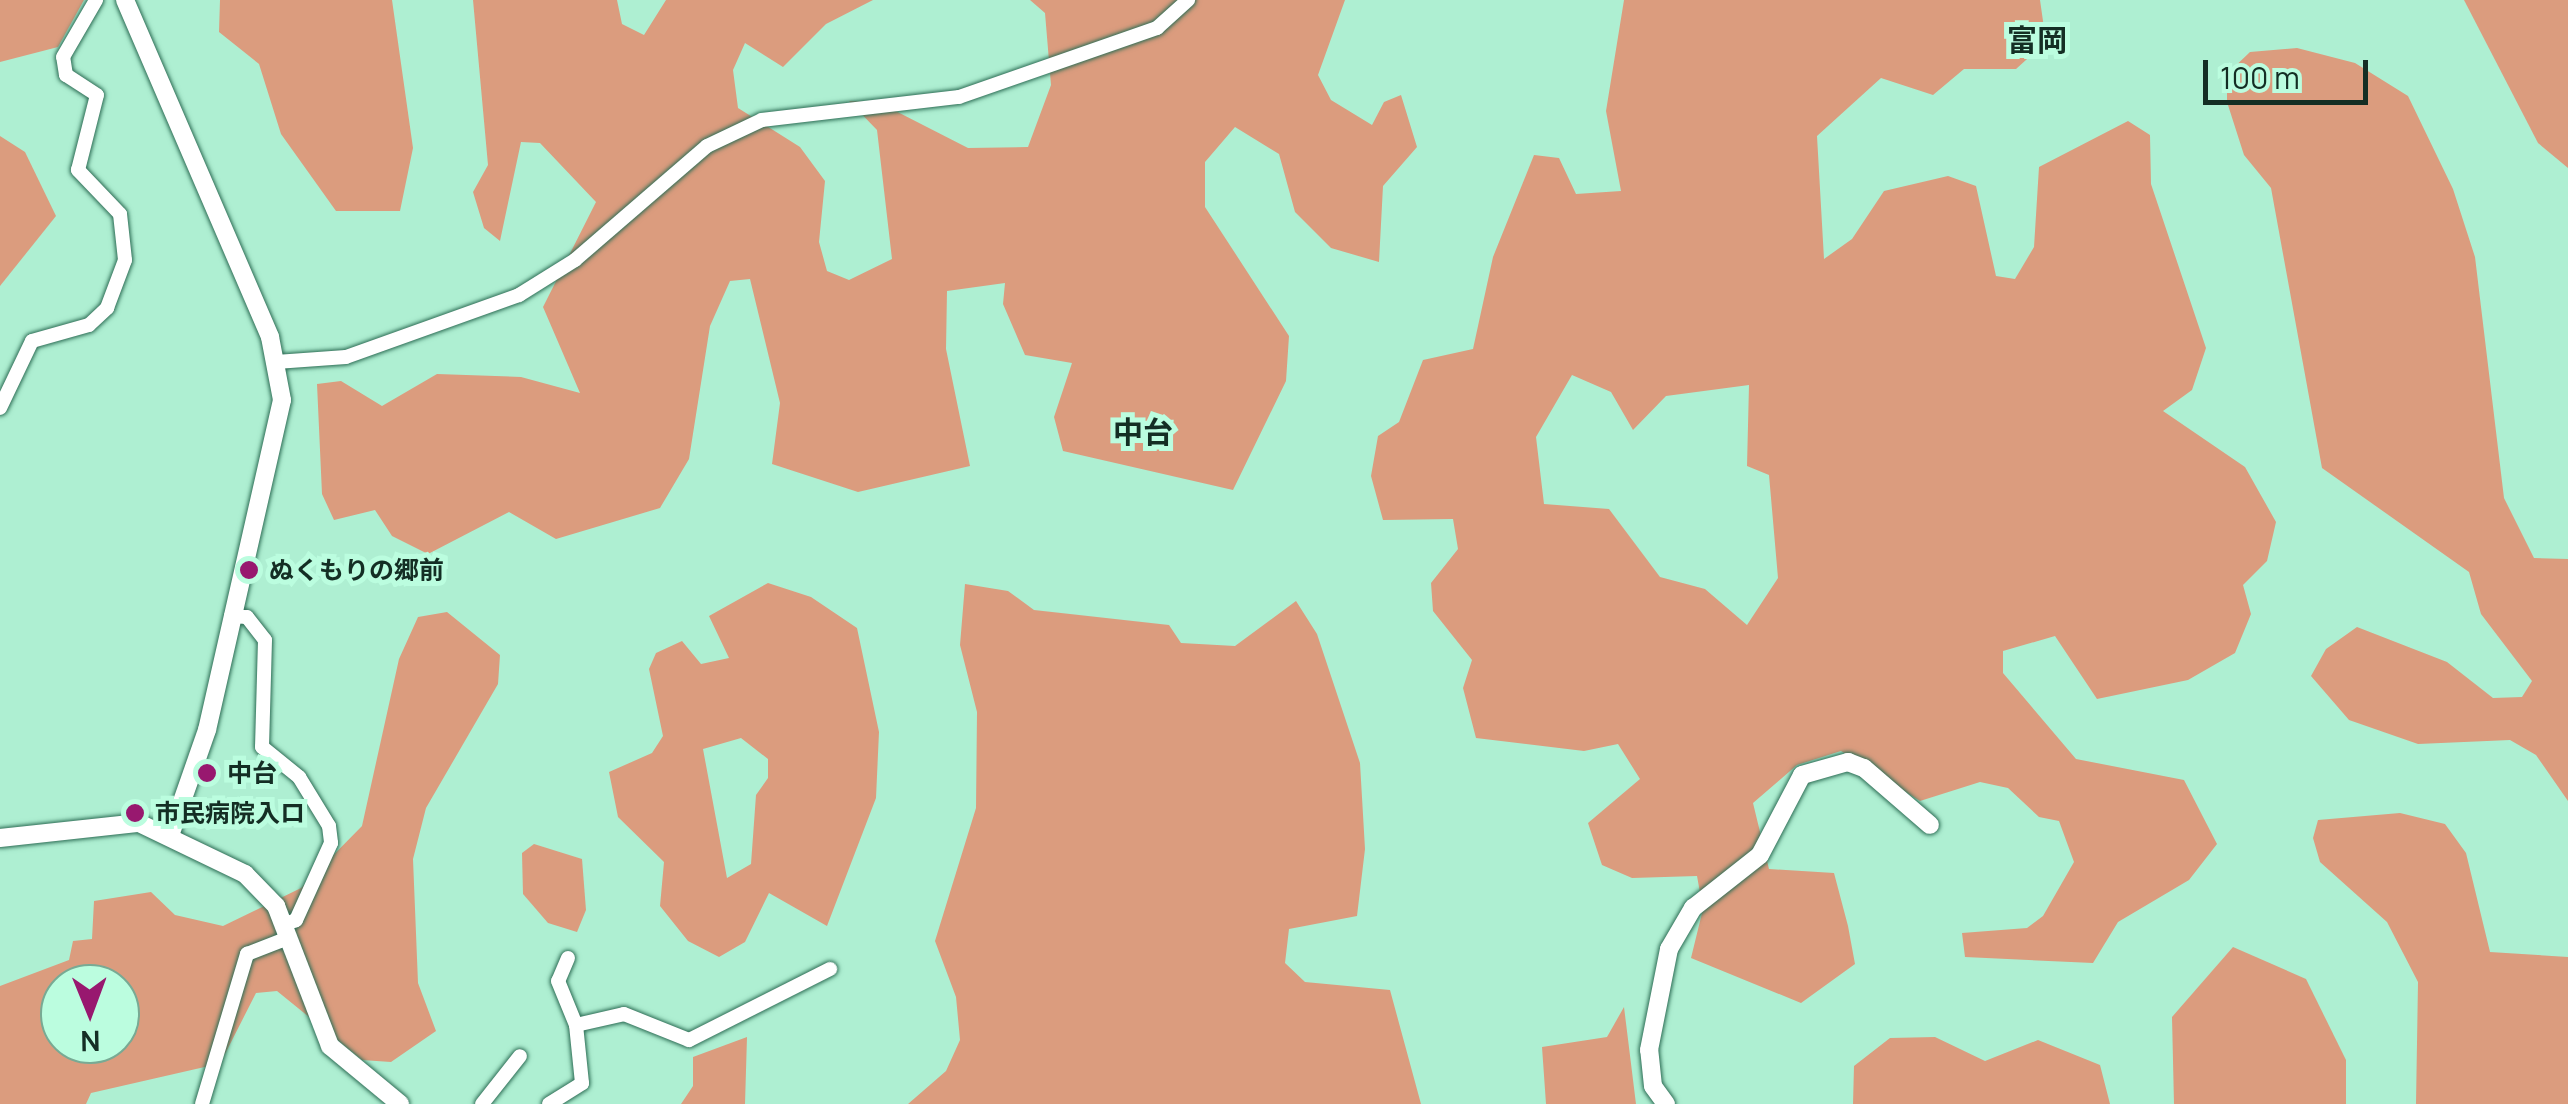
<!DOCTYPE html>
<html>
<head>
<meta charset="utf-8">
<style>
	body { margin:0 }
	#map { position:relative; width:2568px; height:1104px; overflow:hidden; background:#aeefd2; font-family:Manrope,"Noto Sans JP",sans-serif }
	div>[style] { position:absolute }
	.forest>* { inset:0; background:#db9c7e }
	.roads { filter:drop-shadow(0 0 2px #2d6d55) drop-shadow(0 0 2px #2d6d55) }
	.minor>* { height:14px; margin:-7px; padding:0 7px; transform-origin:7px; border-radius:7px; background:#fff }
	.tertiary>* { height:18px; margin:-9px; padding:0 9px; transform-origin:9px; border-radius:9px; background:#fff }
	.secondary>* { height:18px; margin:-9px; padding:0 9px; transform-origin:9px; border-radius:9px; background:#fff }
	.dots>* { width:28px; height:28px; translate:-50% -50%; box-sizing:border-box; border:5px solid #bbfddf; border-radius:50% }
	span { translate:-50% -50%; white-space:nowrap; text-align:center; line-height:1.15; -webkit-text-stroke:10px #bbfddf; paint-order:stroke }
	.poi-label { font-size:25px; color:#142e24; font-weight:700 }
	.left { translate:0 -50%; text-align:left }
	.quarter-label { font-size:30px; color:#142e24; font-weight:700 }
	.north { position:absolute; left:40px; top:964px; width:100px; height:100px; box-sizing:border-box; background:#bbfddf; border:2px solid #78aa94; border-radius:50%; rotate:179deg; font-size:28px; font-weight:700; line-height:40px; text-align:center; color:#142e24 }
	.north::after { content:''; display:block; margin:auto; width:35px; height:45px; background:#98186f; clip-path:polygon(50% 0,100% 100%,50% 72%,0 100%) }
	.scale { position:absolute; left:2203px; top:60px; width:165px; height:45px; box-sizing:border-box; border:5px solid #142e24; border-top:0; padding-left:12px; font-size:30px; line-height:35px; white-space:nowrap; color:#142e24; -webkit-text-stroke:8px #bbfddf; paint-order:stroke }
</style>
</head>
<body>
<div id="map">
	<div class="forest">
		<i style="clip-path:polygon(0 0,84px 0,58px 47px,0 62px)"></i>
		<i style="clip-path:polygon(220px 0,392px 0,413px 148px,400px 211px,336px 211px,281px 134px,259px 64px,219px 32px)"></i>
		<i style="clip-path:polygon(473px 0,617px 0,622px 24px,644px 35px,666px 0,873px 0,826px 24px,783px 67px,745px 43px,733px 70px,738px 108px,800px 147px,825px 181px,819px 242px,827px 271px,849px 280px,892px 259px,877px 130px,849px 101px,878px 102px,968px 148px,1028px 147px,1051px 85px,1045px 13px,1030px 0,1345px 0,1318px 75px,1331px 100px,1372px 125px,1384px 102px,1401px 95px,1417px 147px,1383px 186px,1379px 262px,1331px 248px,1295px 212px,1279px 154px,1235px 127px,1205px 162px,1205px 207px,1289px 336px,1286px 381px,1233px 490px,1063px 451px,1054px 417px,1072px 363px,1025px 355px,1003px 304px,1005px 283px,947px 291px,946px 349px,970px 466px,858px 492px,772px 464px,780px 403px,750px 279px,730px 281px,710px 326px,689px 459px,660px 508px,556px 539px,509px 512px,428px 554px,392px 536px,375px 510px,334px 520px,322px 494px,317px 384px,341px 381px,382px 406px,437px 374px,521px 377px,580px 393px,543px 307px,596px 202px,540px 143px,521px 142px,500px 241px,484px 228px,473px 192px,488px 165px)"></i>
		<i style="clip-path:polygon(evenodd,1624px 0,2040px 0,2046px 42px,2016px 69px,1964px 69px,1933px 95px,1881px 78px,1817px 136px,1824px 259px,1852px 239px,1884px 191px,1948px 176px,1976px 186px,1996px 276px,2015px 279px,2034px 247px,2039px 167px,2128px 121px,2150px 135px,2151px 184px,2206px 348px,2192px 390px,2163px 411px,2245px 467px,2276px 522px,2267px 561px,2243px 585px,2251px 614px,2235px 653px,2188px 680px,2097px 699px,2055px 636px,2003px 651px,2003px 673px,2076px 759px,2184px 780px,2217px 844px,2189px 880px,2118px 922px,2093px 963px,1965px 957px,1962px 933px,2027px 928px,2043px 916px,2074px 862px,2059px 821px,2039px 817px,2008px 788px,1980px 782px,1920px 801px,1841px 751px,1797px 765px,1753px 803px,1769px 869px,1834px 873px,1848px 926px,1855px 964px,1801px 1003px,1691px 958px,1703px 909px,1697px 876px,1632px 878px,1602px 865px,1588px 823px,1640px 779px,1618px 744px,1584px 751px,1476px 738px,1463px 688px,1472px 660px,1433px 611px,1431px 583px,1458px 549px,1453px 519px,1383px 520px,1371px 476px,1378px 436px,1399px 422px,1423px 360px,1473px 349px,1493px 257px,1534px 155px,1559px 158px,1576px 194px,1621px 191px,1606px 111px,1624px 0,1572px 375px,1611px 392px,1633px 430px,1666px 396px,1749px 385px,1747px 466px,1769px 475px,1778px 578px,1747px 625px,1705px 589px,1660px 577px,1609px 509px,1544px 504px,1536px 437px,1572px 375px)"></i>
		<i style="clip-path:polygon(2464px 0,2568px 0,2568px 168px,2538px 143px)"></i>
		<i style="clip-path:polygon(2297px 48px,2355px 63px,2408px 96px,2453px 189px,2475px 257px,2504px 498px,2534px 558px,2568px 559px,2568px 801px,2536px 755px,2510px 740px,2418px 744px,2349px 720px,2311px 676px,2326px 649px,2357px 627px,2447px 662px,2493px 698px,2522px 697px,2532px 681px,2481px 614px,2469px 572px,2322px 468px,2271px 188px,2244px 155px,2227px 102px,2227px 74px,2250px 52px)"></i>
		<i style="clip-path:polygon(0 136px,25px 152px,56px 216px,0 286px)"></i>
		<i style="clip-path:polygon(evenodd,768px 583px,811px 597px,857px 628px,879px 732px,876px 798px,827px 926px,769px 893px,745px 942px,719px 957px,688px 941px,660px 906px,664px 862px,618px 817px,609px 772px,652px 753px,663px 736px,649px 669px,656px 653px,682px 641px,701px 664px,729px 658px,709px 616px,768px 583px,741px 738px,768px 759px,768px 778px,756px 795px,751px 864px,727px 878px,703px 749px,741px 738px)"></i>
		<i style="clip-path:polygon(965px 584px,1008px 591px,1034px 610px,1169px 625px,1181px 643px,1235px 646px,1296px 601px,1317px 634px,1360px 763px,1365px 849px,1357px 916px,1289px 929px,1285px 963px,1305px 982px,1390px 990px,1421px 1104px,908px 1104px,946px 1071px,960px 1040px,956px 997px,935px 941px,976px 808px,977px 712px,960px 645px)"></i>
		<i style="clip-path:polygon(evenodd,447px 612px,500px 655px,498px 684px,426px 808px,413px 859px,418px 983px,436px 1031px,391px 1062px,362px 1060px,277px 991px,256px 993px,225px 1054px,209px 1066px,91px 1093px,86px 1104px,0 1104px,0 986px,69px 960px,73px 941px,92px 939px,94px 901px,151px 892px,175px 915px,223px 926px,301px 888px,362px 826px,399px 659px,418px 617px,447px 612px,60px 984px,120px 984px,120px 1044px,60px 1044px,60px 984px)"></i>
		<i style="clip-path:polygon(2400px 813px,2445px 824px,2466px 853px,2490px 952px,2568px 957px,2568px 1104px,2416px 1104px,2418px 982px,2387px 922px,2320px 862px,2313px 838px,2318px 820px)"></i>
		<i style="clip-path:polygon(534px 844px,582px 859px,586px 910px,577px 932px,548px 923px,523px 894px,522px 853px)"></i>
		<i style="clip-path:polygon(2233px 947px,2306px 979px,2346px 1060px,2346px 1104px,2174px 1104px,2172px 1017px)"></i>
		<i style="clip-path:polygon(1624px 1007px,1636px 1104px,1546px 1104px,1542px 1047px,1607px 1037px)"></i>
		<i style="clip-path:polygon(747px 1037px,745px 1104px,681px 1104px,693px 1086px,693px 1057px)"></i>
		<i style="clip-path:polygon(1935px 1037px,1985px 1061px,2038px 1040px,2100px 1065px,2110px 1104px,1853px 1104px,1854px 1066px,1890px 1038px)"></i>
	</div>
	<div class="roads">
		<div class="minor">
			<i style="left:276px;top:362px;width:70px;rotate:-4.1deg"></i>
			<i style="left:346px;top:357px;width:184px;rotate:-19.7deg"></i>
			<i style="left:519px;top:295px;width:66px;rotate:-32deg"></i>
			<i style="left:575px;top:260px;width:174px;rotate:-40.8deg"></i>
			<i style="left:707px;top:146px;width:61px;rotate:-25.3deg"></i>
			<i style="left:762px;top:120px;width:198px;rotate:-6.7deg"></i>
			<i style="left:959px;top:97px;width:210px;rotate:-19.2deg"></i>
			<i style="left:1157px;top:28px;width:42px;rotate:-42.1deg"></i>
			<i style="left:0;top:408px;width:74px;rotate:-64.5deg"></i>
			<i style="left:32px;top:341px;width:59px;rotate:-15.7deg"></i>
			<i style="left:89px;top:325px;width:25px;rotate:-43deg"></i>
			<i style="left:107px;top:308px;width:51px;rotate:-69.4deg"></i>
			<i style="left:125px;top:260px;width:46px;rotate:-96.2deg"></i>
			<i style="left:120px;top:214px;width:61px;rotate:-133.7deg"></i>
			<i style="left:78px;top:170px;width:77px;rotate:-75.8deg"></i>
			<i style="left:97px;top:95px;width:37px;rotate:-147deg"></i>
			<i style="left:66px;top:75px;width:18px;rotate:-99deg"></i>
			<i style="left:63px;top:57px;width:66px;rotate:-59.9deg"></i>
			<i style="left:231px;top:616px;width:16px;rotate:4deg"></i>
			<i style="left:247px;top:617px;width:29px;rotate:52deg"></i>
			<i style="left:265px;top:640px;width:107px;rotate:91.6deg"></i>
			<i style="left:262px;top:747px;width:48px;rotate:39deg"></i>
			<i style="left:299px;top:777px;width:57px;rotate:58.5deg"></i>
			<i style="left:329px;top:826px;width:17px;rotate:83deg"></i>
			<i style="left:331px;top:843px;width:85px;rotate:114.4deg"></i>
			<i style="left:296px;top:920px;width:14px;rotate:159deg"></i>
			<i style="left:568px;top:958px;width:25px;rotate:113deg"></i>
			<i style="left:558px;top:981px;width:48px;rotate:67.8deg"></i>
			<i style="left:202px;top:1104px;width:157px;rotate:-73.3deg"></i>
			<i style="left:247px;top:954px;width:44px;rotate:-21.3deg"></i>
			<i style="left:482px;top:1104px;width:61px;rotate:-51.6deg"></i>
			<i style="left:549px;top:1104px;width:39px;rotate:-32deg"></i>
			<i style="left:582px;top:1083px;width:58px;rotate:-95.9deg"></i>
			<i style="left:576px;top:1025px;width:49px;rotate:-12.9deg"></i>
			<i style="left:624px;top:1014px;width:70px;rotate:21.8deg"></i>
			<i style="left:689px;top:1040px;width:158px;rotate:-26.7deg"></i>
		</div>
		<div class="tertiary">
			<i style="left:125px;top:0;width:367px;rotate:66.7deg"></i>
			<i style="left:270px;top:337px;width:64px;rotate:79.2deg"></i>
			<i style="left:282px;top:400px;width:338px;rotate:102.8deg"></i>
			<i style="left:207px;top:730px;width:109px;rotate:109.3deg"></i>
			<i style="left:1666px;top:1104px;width:22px;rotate:-126deg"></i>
			<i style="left:1653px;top:1086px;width:36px;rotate:-96deg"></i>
			<i style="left:1649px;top:1050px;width:103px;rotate:-78.8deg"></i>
			<i style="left:1669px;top:949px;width:48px;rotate:-59.7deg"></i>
			<i style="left:1693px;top:908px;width:85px;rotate:-38.3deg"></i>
			<i style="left:1760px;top:855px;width:90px;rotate:-62.3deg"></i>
			<i style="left:1802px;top:775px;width:48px;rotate:-15.8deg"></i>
			<i style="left:1848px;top:762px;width:17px;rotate:21deg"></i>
			<i style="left:1864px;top:768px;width:87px;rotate:40.8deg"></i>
		</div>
		<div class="secondary">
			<i style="left:0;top:838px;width:140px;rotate:-6.2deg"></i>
			<i style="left:139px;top:823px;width:118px;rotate:25.7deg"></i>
			<i style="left:245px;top:874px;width:45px;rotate:45.9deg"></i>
			<i style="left:276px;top:906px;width:150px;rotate:68.9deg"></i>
			<i style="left:330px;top:1046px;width:91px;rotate:39.6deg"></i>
		</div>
	</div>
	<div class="dots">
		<i style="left:249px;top:570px;background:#98186f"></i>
		<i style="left:207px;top:773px;background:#98186f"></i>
		<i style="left:135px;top:813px;background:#98186f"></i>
	</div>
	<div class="poi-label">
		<span class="left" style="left:269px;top:570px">ぬくもりの郷前</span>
		<span class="left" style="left:227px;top:773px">中台</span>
		<span class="left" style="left:155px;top:813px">市民病院入ロ</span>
	</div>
	<div class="quarter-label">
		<span style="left:2037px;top:40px">富岡</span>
		<span style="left:1143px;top:432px">中台</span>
	</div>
	<div class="north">N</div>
	<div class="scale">100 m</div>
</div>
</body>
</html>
